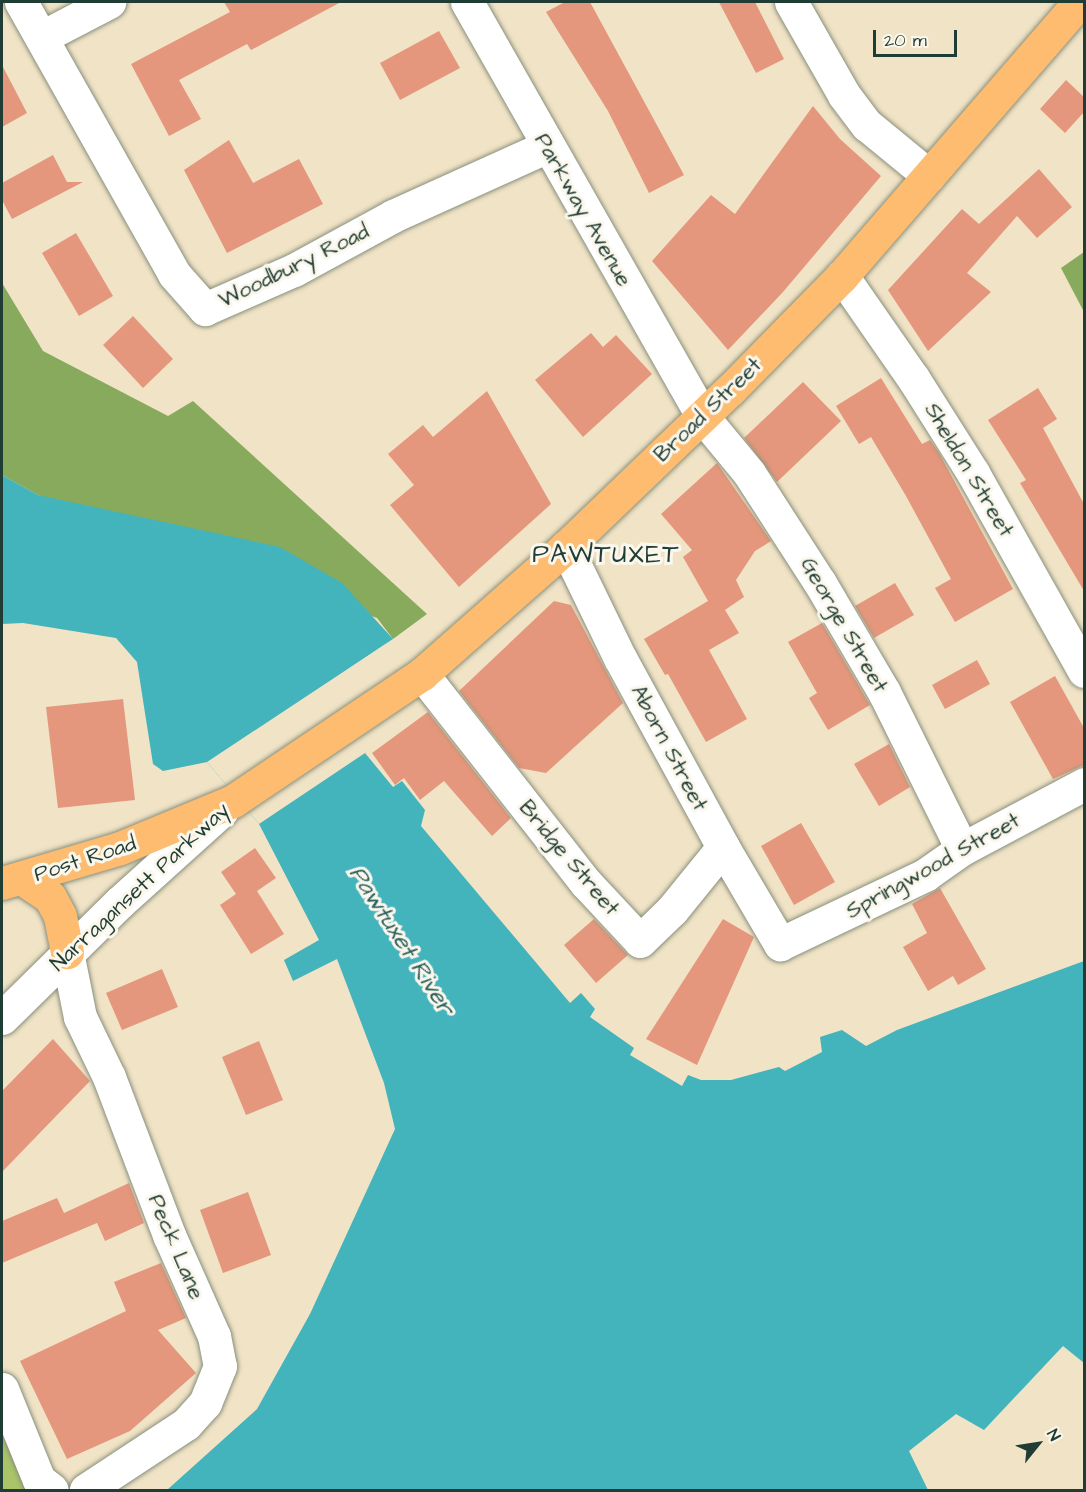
<!DOCTYPE html>
<html>
<head>
<meta charset="utf-8">
<style>
	body { margin:0 }
	#map { position:relative; width:1086px; height:1492px; overflow:hidden; background:#f1e3c6; font-family:"Architects Daughter",sans-serif }
	div>[style] { position:absolute }
	.green>* { inset:0; background:#abc469 }
	.forest>* { inset:0; background:#88aa5d }
	.water>* { inset:0; background:#43b3bc }
	.pier>* { inset:0; background:#f1e3c6 }
	.building>* { inset:0; background:#e4977c }
	.roads { filter:drop-shadow(0 0 2px #88907d) drop-shadow(0 0 2px #88907d) }
	.minor>* { height:33px; margin:-16.5px; padding:0 16.5px; transform-origin:16.5px; border-radius:16.5px; background:#fff }
	.major>* { height:33px; margin:-16.5px; padding:0 16.5px; transform-origin:16.5px; border-radius:16.5px; background:#fdbc70 }
	span { translate:-50% -50%; white-space:nowrap; text-align:center; line-height:1.15; -webkit-text-stroke:6px #fbf7ec; paint-order:stroke }
	.street-label { font-size:22px; color:#1f3d34 }
	.water-label { font-size:24px; color:#2a605d; font-style:italic }
	.quarter-label { font-size:26px; color:#1f3d34; letter-spacing:1.5px }
	.frame { position:absolute; inset:0; border:3px solid #1f3d34; pointer-events:none }
	.north { position:absolute; left:1008px; top:1414px; width:60px; height:60px; -webkit-text-stroke:4px #fbf7ec; paint-order:stroke; rotate:60deg; font-size:16px; font-weight:700; line-height:24px; text-align:center; color:#1f3d34 }
	.north::after { content:''; display:block; margin:auto; width:21px; height:27px; background:#1f3d34; clip-path:polygon(50% 0,100% 100%,50% 72%,0 100%) }
	.scale { position:absolute; left:873px; top:30px; width:84px; height:27px; box-sizing:border-box; border:3px solid #1f3d34; border-top:0; padding-left:8px; font-size:18px; line-height:21px; white-space:nowrap; color:#1f3d34; -webkit-text-stroke:4px #fbf7ec; paint-order:stroke }
</style>
</head>
<body>
<div id="map">
	<div class="green">
		<i style="clip-path:polygon(2px 1387px,56px 1490px,2px 1490px)"></i>
	</div>
	<div class="forest">
		<i style="clip-path:polygon(1084px 252px,1084px 312px,1061px 268px)"></i>
		<i style="clip-path:polygon(2px 283px,43px 351px,168px 416px,193px 401px,427px 614px,393px 639px,377px 618px,38px 495px,2px 475px)"></i>
	</div>
	<div class="water">
		<i style="clip-path:polygon(2px 475px,38px 495px,280px 547px,342px 583px,393px 639px,341px 674px,365px 753px,393px 787px,402px 781px,425px 810px,421px 826px,570px 1003px,581px 993px,595px 1009px,590px 1017px,634px 1048px,630px 1055px,682px 1086px,688px 1075px,701px 1080px,731px 1080px,779px 1067px,785px 1071px,822px 1052px,820px 1037px,842px 1030px,866px 1046px,897px 1030px,1084px 961px,1084px 1363px,1063px 1346px,984px 1430px,956px 1414px,909px 1451px,928px 1490px,167px 1490px,257px 1409px,310px 1314px,395px 1129px,384px 1083px,337px 959px,293px 981px,284px 960px,319px 940px,259px 824px,207px 762px,163px 771px,153px 764px,137px 662px,116px 638px,23px 623px,2px 624px)"></i>
	</div>
	<div class="pier">
		<i style="clip-path:polygon(393px 639px,344px 675px,368px 751px,259px 824px,207px 762px)"></i>
	</div>
	<div class="building">
		<i style="clip-path:polygon(224px 2px,341px 2px,251px 50px,247px 44px,179px 80px,201px 119px,169px 136px,131px 64px,230px 12px)"></i>
		<i style="clip-path:polygon(565px 2px,590px 2px,684px 175px,649px 193px,608px 111px,546px 12px)"></i>
		<i style="clip-path:polygon(719px 2px,755px 2px,784px 59px,756px 73px)"></i>
		<i style="clip-path:polygon(439px 31px,460px 68px,400px 100px,380px 63px)"></i>
		<i style="clip-path:polygon(2px 65px,27px 113px,2px 127px)"></i>
		<i style="clip-path:polygon(1066px 80px,1084px 97px,1084px 112px,1065px 133px,1040px 109px)"></i>
		<i style="clip-path:polygon(813px 106px,840px 139px,881px 176px,783px 292px,728px 350px,652px 261px,711px 195px,735px 214px)"></i>
		<i style="clip-path:polygon(229px 140px,253px 183px,299px 159px,323px 204px,227px 253px,184px 170px)"></i>
		<i style="clip-path:polygon(53px 155px,67px 182px,83px 182px,12px 219px,2px 200px,2px 183px)"></i>
		<i style="clip-path:polygon(1039px 169px,1072px 207px,1037px 238px,1017px 216px,967px 273px,991px 292px,928px 351px,888px 290px,962px 209px,979px 224px)"></i>
		<i style="clip-path:polygon(76px 233px,113px 296px,79px 316px,42px 253px)"></i>
		<i style="clip-path:polygon(133px 316px,173px 359px,143px 388px,103px 345px)"></i>
		<i style="clip-path:polygon(591px 333px,603px 347px,616px 335px,652px 374px,583px 437px,535px 380px)"></i>
		<i style="clip-path:polygon(881px 378px,922px 444px,930px 440px,939px 453px,1013px 589px,955px 622px,935px 588px,951px 579px,906px 496px,871px 437px,859px 444px,836px 406px)"></i>
		<i style="clip-path:polygon(803px 382px,841px 421px,777px 482px,744px 438px)"></i>
		<i style="clip-path:polygon(1038px 388px,1057px 419px,1043px 428px,1084px 504px,1084px 591px,1020px 483px,1026px 480px,988px 420px)"></i>
		<i style="clip-path:polygon(487px 391px,551px 504px,459px 587px,390px 505px,414px 485px,388px 454px,423px 425px,433px 437px)"></i>
		<i style="clip-path:polygon(717px 463px,771px 541px,755px 551px,736px 580px,744px 597px,725px 610px,739px 633px,709px 650px,747px 719px,706px 742px,668px 674px,665px 675px,644px 639px,708px 601px,683px 557px,692px 550px,661px 514px)"></i>
		<i style="clip-path:polygon(895px 583px,914px 615px,874px 638px,855px 606px)"></i>
		<i style="clip-path:polygon(554px 601px,571px 605px,623px 703px,546px 773px,519px 768px,459px 691px)"></i>
		<i style="clip-path:polygon(822px 623px,870px 705px,828px 730px,809px 698px,817px 693px,788px 642px)"></i>
		<i style="clip-path:polygon(977px 660px,990px 684px,945px 709px,932px 685px)"></i>
		<i style="clip-path:polygon(1055px 676px,1084px 728px,1084px 765px,1053px 779px,1010px 702px)"></i>
		<i style="clip-path:polygon(123px 699px,135px 800px,58px 808px,46px 707px)"></i>
		<i style="clip-path:polygon(428px 712px,511px 818px,492px 836px,444px 781px,420px 800px,404px 778px,395px 785px,372px 753px)"></i>
		<i style="clip-path:polygon(889px 744px,910px 787px,879px 806px,854px 764px)"></i>
		<i style="clip-path:polygon(801px 823px,835px 882px,794px 905px,761px 846px)"></i>
		<i style="clip-path:polygon(255px 848px,276px 878px,257px 891px,284px 934px,251px 954px,220px 905px,236px 894px,221px 872px)"></i>
		<i style="clip-path:polygon(940px 888px,986px 969px,958px 985px,953px 976px,928px 991px,903px 947px,927px 933px,912px 904px)"></i>
		<i style="clip-path:polygon(594px 919px,628px 955px,596px 983px,564px 945px)"></i>
		<i style="clip-path:polygon(723px 919px,754px 937px,697px 1065px,646px 1039px)"></i>
		<i style="clip-path:polygon(162px 969px,178px 1007px,122px 1030px,106px 993px)"></i>
		<i style="clip-path:polygon(53px 1039px,90px 1081px,2px 1172px,2px 1091px)"></i>
		<i style="clip-path:polygon(259px 1041px,283px 1100px,246px 1115px,222px 1057px)"></i>
		<i style="clip-path:polygon(129px 1183px,144px 1223px,105px 1241px,97px 1223px,2px 1263px,2px 1221px,57px 1198px,64px 1213px)"></i>
		<i style="clip-path:polygon(248px 1192px,271px 1255px,223px 1273px,200px 1210px)"></i>
		<i style="clip-path:polygon(161px 1263px,186px 1318px,158px 1330px,196px 1373px,130px 1431px,67px 1459px,20px 1361px,126px 1311px,114px 1282px)"></i>
	</div>
	<div class="roads">
		<div class="minor">
			<i style="left:21px;top:2px;width:312px;rotate:60.6deg"></i>
			<i style="left:174px;top:274px;width:47px;rotate:48.5deg"></i>
			<i style="left:205px;top:309px;width:97px;rotate:-23.7deg"></i>
			<i style="left:294px;top:270px;width:113px;rotate:-28.6deg"></i>
			<i style="left:393px;top:216px;width:168px;rotate:-24.3deg"></i>
			<i style="left:467px;top:2px;width:476px;rotate:60.4deg"></i>
			<i style="left:702px;top:416px;width:74px;rotate:50.5deg"></i>
			<i style="left:749px;top:473px;width:131px;rotate:57.2deg"></i>
			<i style="left:820px;top:583px;width:126px;rotate:59.6deg"></i>
			<i style="left:884px;top:692px;width:175px;rotate:63.6deg"></i>
			<i style="left:791px;top:2px;width:107px;rotate:60.3deg"></i>
			<i style="left:844px;top:95px;width:38px;rotate:53deg"></i>
			<i style="left:867px;top:125px;width:80px;rotate:39.4deg"></i>
			<i style="left:42px;top:37px;width:76px;rotate:-27.6deg"></i>
			<i style="left:842px;top:276px;width:124px;rotate:55.2deg"></i>
			<i style="left:913px;top:378px;width:112px;rotate:57.7deg"></i>
			<i style="left:973px;top:473px;width:227px;rotate:60.7deg"></i>
			<i style="left:566px;top:547px;width:123px;rotate:64.1deg"></i>
			<i style="left:620px;top:658px;width:215px;rotate:61.4deg"></i>
			<i style="left:723px;top:847px;width:113px;rotate:59.6deg"></i>
			<i style="left:780px;top:944px;width:161px;rotate:-25.4deg"></i>
			<i style="left:925px;top:875px;width:45px;rotate:-35.1deg"></i>
			<i style="left:962px;top:849px;width:138px;rotate:-28deg"></i>
			<i style="left:422px;top:674px;width:266px;rotate:51.9deg"></i>
			<i style="left:586px;top:883px;width:79px;rotate:47deg"></i>
			<i style="left:640px;top:941px;width:45px;rotate:-44.1deg"></i>
			<i style="left:672px;top:910px;width:81px;rotate:-51deg"></i>
			<i style="left:67px;top:952px;width:66px;rotate:78.7deg"></i>
			<i style="left:80px;top:1017px;width:67px;rotate:64.2deg"></i>
			<i style="left:109px;top:1077px;width:169px;rotate:69.2deg"></i>
			<i style="left:169px;top:1235px;width:111px;rotate:66deg"></i>
			<i style="left:214px;top:1336px;width:31px;rotate:79deg"></i>
			<i style="left:220px;top:1366px;width:40px;rotate:112deg"></i>
			<i style="left:205px;top:1403px;width:28px;rotate:132deg"></i>
			<i style="left:186px;top:1424px;width:120px;rotate:146.6deg"></i>
			<i style="left:2px;top:1018px;width:165px;rotate:-44.5deg"></i>
			<i style="left:120px;top:902px;width:137px;rotate:-42deg"></i>
			<i style="left:2px;top:1389px;width:98px;rotate:67.9deg"></i>
			<i style="left:39px;top:1480px;width:16px;rotate:38deg"></i>
		</div>
		<div class="major">
			<i style="left:23px;top:879px;width:32px;rotate:34deg"></i>
			<i style="left:50px;top:897px;width:21px;rotate:62deg"></i>
			<i style="left:60px;top:916px;width:37px;rotate:79deg"></i>
			<i style="left:2px;top:883px;width:123px;rotate:-16.5deg"></i>
			<i style="left:120px;top:848px;width:122px;rotate:-22.6deg"></i>
			<i style="left:233px;top:801px;width:228px;rotate:-33.9deg"></i>
			<i style="left:422px;top:674px;width:192px;rotate:-41.4deg"></i>
			<i style="left:566px;top:547px;width:227px;rotate:-43.8deg"></i>
			<i style="left:730px;top:390px;width:160px;rotate:-45.5deg"></i>
			<i style="left:842px;top:276px;width:362px;rotate:-49.1deg"></i>
		</div>
	</div>
	<div class="street-label">
		<span style="left:583px;top:210px;rotate:60deg">Parkway Avenue</span>
		<span style="left:294px;top:266px;rotate:-26deg">Woodbury Road</span>
		<span style="left:708px;top:410px;rotate:-44deg">Broad Street</span>
		<span style="left:969px;top:470px;rotate:59deg">Sheldon Street</span>
		<span style="left:844px;top:625px;rotate:60deg">George Street</span>
		<span style="left:669px;top:748px;rotate:62deg">Aborn Street</span>
		<span style="left:569px;top:858px;rotate:50deg">Bridge Street</span>
		<span style="left:85px;top:859px;rotate:-18deg">Post Road</span>
		<span style="left:933px;top:866px;rotate:-29deg">Springwood Street</span>
		<span style="left:140px;top:887px;rotate:-43deg">Narragansett Parkway</span>
		<span style="left:176px;top:1247px;rotate:67deg">Peck Lane</span>
	</div>
	<div class="water-label">
		<span style="left:401px;top:941px;rotate:57deg">Pawtuxet River</span>
	</div>
	<div class="quarter-label">
		<span style="left:606px;top:555px">PAWTUXET</span>
	</div>
	<div class="frame"></div>
	<div class="north">N</div>
	<div class="scale">20 m</div>
</div>
</body>
</html>
